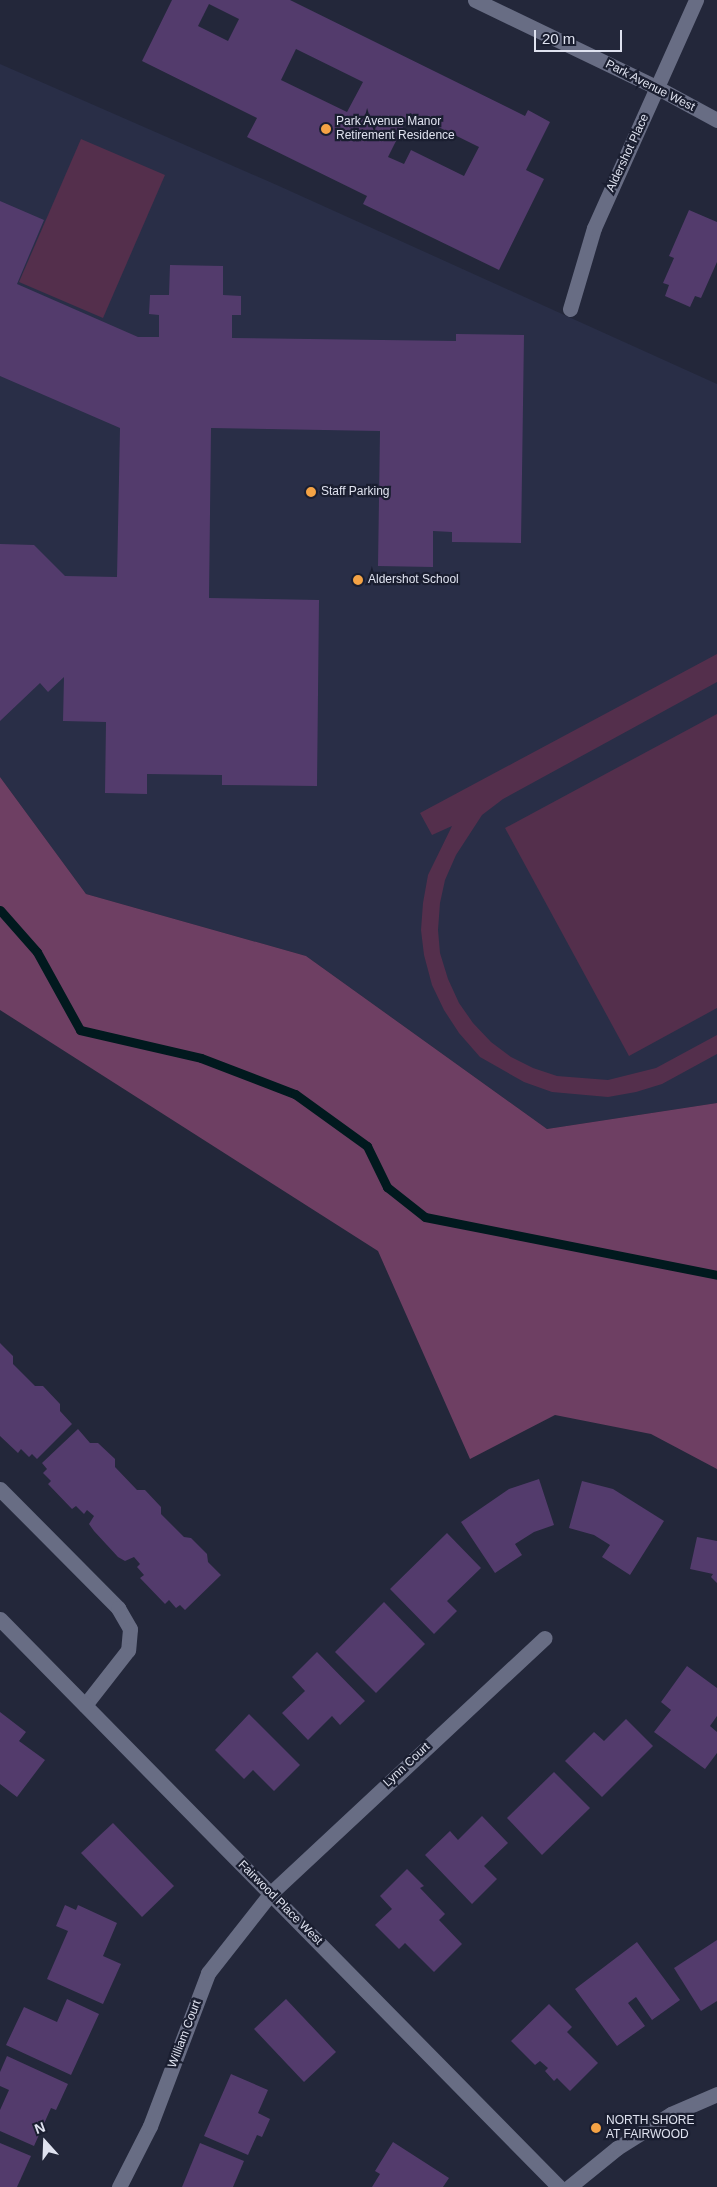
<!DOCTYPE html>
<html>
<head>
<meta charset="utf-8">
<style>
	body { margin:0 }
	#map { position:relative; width:717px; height:2187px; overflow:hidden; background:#23273a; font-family:Arial,sans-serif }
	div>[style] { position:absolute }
	.built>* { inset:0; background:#292e47 }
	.green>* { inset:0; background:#542f4c }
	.forest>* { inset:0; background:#6e3f63 }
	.stream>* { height:9px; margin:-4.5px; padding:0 4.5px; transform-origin:4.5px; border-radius:4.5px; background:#01191e }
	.building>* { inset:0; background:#533b6c }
	.minor>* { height:15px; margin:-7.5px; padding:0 7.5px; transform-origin:7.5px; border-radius:7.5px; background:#686d84 }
	.dots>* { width:14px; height:14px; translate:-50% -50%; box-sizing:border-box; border:2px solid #1a1e30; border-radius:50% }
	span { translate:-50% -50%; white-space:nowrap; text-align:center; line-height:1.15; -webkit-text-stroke:4.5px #1a1e30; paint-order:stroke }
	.street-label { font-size:12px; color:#dfe2ef }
	.poi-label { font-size:12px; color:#dfe2ef }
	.left { translate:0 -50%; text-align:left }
	.north { position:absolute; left:20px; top:2117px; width:50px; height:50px; -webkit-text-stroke:4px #1a1e30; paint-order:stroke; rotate:340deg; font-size:14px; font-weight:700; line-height:20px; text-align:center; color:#dfe2ef }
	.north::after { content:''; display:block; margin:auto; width:18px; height:22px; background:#dfe2ef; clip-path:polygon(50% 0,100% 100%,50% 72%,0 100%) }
	.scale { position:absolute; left:534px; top:30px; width:88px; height:22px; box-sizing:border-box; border:2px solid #dfe2ef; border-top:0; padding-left:6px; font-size:15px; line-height:18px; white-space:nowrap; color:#dfe2ef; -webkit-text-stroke:4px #1a1e30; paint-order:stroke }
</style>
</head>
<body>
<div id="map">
	<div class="built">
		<i style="clip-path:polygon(0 64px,279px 186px,717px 384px,717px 1103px,547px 1129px,306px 956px,86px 894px,0 777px)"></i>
	</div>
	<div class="green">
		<i style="clip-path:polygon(81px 139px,165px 175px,103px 318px,19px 282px)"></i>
		<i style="clip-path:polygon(717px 654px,717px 682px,503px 799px,482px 815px,456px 855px,445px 880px,440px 903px,438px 930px,440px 953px,448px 979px,459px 1003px,473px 1023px,491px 1042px,511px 1057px,533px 1068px,557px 1076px,608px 1080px,656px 1068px,717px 1035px,717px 1054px,662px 1084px,636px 1092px,608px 1097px,552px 1092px,524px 1082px,480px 1057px,459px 1033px,444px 1010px,432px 985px,424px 955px,421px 930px,423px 903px,428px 875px,452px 826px,432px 835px,420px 813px)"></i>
		<i style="clip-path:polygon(717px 714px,717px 1008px,629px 1056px,505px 828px)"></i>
	</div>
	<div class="forest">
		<i style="clip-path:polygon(0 777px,86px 894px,306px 956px,547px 1129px,717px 1103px,717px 1469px,651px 1434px,555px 1415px,470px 1459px,378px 1251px,0 1010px)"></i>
	</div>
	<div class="stream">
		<i style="left:0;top:910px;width:56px;rotate:48.6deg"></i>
		<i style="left:37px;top:952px;width:89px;rotate:61.1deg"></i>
		<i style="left:80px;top:1030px;width:124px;rotate:13deg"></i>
		<i style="left:201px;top:1058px;width:101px;rotate:21deg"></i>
		<i style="left:295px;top:1094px;width:89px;rotate:35.8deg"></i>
		<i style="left:367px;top:1146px;width:46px;rotate:64deg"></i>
		<i style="left:387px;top:1187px;width:48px;rotate:38.3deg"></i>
		<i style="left:425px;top:1217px;width:298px;rotate:11.2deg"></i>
	</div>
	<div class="building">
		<i style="clip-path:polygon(evenodd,172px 0,290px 0,525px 116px,528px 110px,550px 122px,526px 170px,544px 179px,499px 270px,363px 204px,367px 196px,247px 137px,257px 118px,142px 61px,172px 0,209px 4px,239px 19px,228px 41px,198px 26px,209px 4px,172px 0,296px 49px,363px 82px,347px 112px,281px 80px,296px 49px,172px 0,410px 113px,479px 147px,464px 176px,411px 150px,404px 164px,388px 157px,410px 113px)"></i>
		<i style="clip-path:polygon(0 201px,44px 220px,17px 284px,138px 337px,159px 337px,159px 315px,149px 314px,150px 295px,169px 295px,170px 265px,223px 266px,223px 295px,241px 296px,241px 315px,232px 315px,232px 338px,456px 341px,456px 334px,524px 335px,521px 543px,452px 542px,452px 532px,433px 531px,433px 567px,378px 566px,380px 431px,211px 428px,209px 598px,319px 600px,317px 786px,222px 785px,222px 775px,147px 774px,147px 794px,105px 793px,106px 722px,63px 721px,64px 677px,48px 692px,40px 683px,0 721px,0 544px,34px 545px,65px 576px,117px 577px,120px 428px,0 376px)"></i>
		<i style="clip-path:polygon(689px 210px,717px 222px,717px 262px,701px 298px,695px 296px,690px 307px,665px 296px,669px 285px,663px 283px,674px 258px,669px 256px)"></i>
		<i style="clip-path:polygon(0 1343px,13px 1356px,13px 1364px,35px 1386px,43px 1386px,60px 1404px,60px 1411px,72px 1424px,37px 1459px,32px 1454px,29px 1457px,21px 1449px,18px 1453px,0 1436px)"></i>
		<i style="clip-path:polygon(78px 1429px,90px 1443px,98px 1443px,115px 1459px,115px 1467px,137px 1490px,145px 1490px,161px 1507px,161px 1514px,184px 1537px,191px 1538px,207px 1554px,208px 1562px,221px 1575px,185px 1610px,180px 1605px,176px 1608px,169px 1600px,165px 1604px,140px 1578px,144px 1575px,137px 1567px,140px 1564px,134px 1557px,125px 1561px,118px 1557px,94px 1531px,89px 1524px,94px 1516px,87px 1510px,84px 1514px,76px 1506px,72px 1509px,48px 1484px,51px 1481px,43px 1473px,47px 1469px,42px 1463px)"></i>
		<i style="clip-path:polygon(539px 1479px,554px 1525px,534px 1532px,515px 1544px,522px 1555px,495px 1573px,461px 1522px,509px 1489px)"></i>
		<i style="clip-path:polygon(582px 1481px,613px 1489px,664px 1521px,630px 1575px,602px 1557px,610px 1545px,594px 1535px,569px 1528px)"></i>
		<i style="clip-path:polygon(447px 1533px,481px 1568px,447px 1601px,457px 1611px,434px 1634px,390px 1589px)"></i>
		<i style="clip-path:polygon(697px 1537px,717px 1541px,717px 1583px,711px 1577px,713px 1574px,690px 1569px)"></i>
		<i style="clip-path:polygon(384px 1602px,425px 1644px,376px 1693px,335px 1652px)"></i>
		<i style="clip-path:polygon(317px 1652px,365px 1701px,340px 1725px,332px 1716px,308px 1740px,282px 1713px,305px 1691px,292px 1677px)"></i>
		<i style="clip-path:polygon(687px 1666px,717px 1688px,717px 1716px,710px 1726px,717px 1732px,717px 1753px,705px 1769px,654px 1732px,671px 1710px,661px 1702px)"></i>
		<i style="clip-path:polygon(0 1712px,26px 1732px,19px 1741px,45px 1760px,17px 1797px,0 1784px)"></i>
		<i style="clip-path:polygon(249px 1714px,300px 1765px,274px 1791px,253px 1770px,244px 1779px,215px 1750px)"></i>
		<i style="clip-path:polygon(626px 1719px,653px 1746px,602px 1797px,565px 1761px,594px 1732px,604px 1741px)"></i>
		<i style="clip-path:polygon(554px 1772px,590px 1808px,542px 1855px,507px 1818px)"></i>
		<i style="clip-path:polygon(482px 1816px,508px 1843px,484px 1866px,497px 1879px,472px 1904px,425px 1855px,450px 1831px,458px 1840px)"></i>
		<i style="clip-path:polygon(113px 1823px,174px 1886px,142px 1917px,81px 1853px)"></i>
		<i style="clip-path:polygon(407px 1869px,424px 1886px,420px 1888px,445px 1914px,439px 1920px,462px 1944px,434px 1972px,405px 1943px,399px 1949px,375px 1925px,392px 1909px,380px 1896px)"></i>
		<i style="clip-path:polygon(65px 1905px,76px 1910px,78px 1905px,117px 1923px,103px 1956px,121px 1964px,103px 2004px,47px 1979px,68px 1931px,56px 1926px)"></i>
		<i style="clip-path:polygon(717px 1940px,717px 2001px,701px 2011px,674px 1968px)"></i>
		<i style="clip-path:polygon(637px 1942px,680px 2000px,652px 2020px,636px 1997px,628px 2003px,645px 2026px,617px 2046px,575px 1989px)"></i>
		<i style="clip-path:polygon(67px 1999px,99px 2014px,71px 2075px,6px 2045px,24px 2007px,57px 2022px)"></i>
		<i style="clip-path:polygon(286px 1999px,336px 2052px,304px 2082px,254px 2029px)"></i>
		<i style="clip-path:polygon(549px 2004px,572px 2027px,567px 2032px,598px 2063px,570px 2091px,557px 2078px,554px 2081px,545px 2071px,548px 2068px,540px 2061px,535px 2065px,511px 2041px)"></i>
		<i style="clip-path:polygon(7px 2056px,68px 2084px,56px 2110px,51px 2108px,34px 2146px,0 2131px,0 2110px,9px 2090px,0 2086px,0 2072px)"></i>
		<i style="clip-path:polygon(231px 2074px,268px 2090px,258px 2113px,270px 2119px,262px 2137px,257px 2135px,248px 2155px,204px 2136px)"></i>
		<i style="clip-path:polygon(393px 2142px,449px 2178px,443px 2187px,372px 2187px,380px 2174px,375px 2171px)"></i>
		<i style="clip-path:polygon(0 2143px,31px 2156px,17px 2187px,0 2187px)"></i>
		<i style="clip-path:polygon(200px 2143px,244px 2161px,233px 2187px,182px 2187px)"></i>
	</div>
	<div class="minor">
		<i style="left:475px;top:0;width:203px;rotate:25.7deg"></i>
		<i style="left:658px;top:88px;width:67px;rotate:28.5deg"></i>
		<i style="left:570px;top:309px;width:84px;rotate:-73.5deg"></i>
		<i style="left:594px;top:228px;width:250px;rotate:-65.9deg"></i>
		<i style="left:0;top:1489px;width:168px;rotate:45.2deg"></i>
		<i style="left:118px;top:1608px;width:24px;rotate:60deg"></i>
		<i style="left:130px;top:1629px;width:21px;rotate:95deg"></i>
		<i style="left:128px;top:1650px;width:70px;rotate:128deg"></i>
		<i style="left:0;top:1619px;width:797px;rotate:45.46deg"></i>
		<i style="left:119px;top:2187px;width:68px;rotate:-63.1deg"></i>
		<i style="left:150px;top:2126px;width:164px;rotate:-69.2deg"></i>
		<i style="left:208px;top:1973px;width:102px;rotate:-51.8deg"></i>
		<i style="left:271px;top:1893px;width:374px;rotate:-43deg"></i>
		<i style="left:569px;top:2187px;width:62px;rotate:-39.1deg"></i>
		<i style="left:617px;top:2148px;width:64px;rotate:-32.2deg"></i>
		<i style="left:671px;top:2114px;width:50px;rotate:-23.5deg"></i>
	</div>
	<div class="dots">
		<i style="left:326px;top:129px;background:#f5a345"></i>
		<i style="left:311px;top:492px;background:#f5a345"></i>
		<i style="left:358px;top:580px;background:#f5a345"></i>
		<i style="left:596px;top:2128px;background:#f5a345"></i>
	</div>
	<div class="street-label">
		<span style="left:650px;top:86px;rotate:27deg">Park Avenue West</span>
		<span style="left:628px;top:153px;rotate:-65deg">Aldershot Place</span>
		<span style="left:407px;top:1765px;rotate:-43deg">Lynn Court</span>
		<span style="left:280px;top:1903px;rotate:45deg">Fairwood Place West</span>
		<span style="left:185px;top:2034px;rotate:-69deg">William Court</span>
	</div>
	<div class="poi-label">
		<span class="left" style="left:336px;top:129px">Park Avenue Manor<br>Retirement Residence</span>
		<span class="left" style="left:321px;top:492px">Staff Parking</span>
		<span class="left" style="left:368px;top:580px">Aldershot School</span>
		<span class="left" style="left:606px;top:2128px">NORTH SHORE<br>AT FAIRWOOD</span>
	</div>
	<div class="north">N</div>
	<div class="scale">20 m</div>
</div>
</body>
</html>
